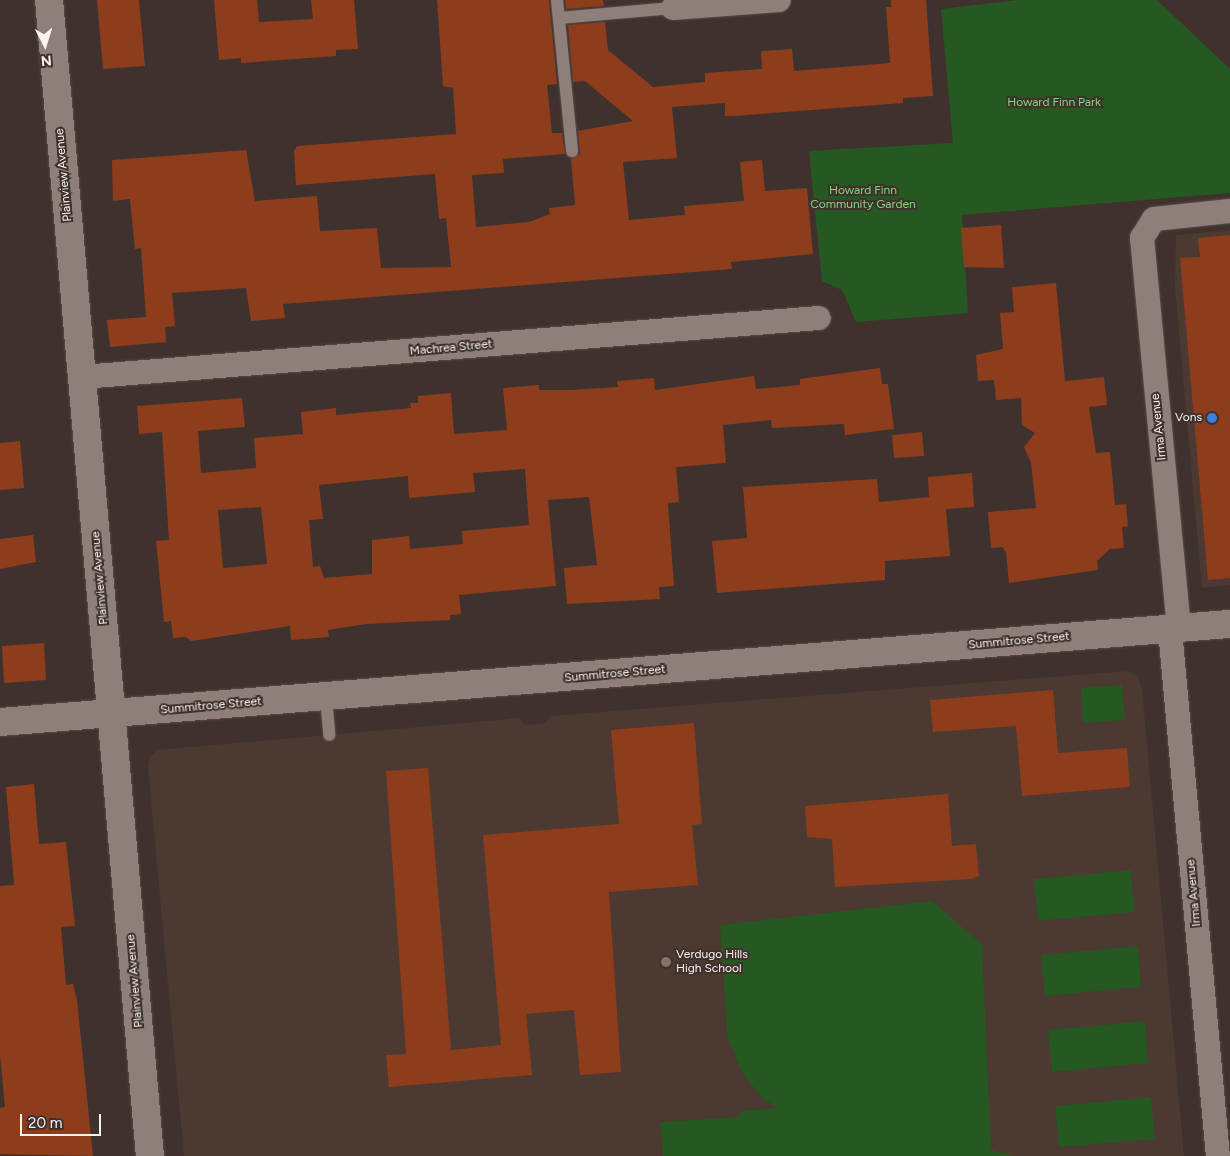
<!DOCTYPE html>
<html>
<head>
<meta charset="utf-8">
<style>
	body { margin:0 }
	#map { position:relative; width:1230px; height:1156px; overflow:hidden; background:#3f322e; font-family:Figtree,sans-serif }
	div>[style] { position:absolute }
	.built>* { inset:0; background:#4c3931 }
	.green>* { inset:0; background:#265822 }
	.building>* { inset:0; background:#8d3d1c }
	.roads { filter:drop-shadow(0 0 1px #594e4a) drop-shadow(0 0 1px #594e4a) }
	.service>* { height:12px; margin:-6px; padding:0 6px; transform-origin:6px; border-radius:6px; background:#8f7f7a }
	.minor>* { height:24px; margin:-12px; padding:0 12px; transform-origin:12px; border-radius:12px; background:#8f7f7a }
	.tertiary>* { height:28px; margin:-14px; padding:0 14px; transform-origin:14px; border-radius:14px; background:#8f7f7a }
	.dots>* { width:14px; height:14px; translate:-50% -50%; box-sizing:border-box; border:2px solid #3f322e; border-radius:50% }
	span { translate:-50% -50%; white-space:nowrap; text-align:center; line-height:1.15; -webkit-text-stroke:4px #3f322e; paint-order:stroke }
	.park-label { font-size:12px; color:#83d67b }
	.street-label { font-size:12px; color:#fbf2ef }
	.poi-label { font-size:12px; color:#fbf2ef }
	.right { translate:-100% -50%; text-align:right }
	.left { translate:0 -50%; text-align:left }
	.north { position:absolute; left:20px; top:20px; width:50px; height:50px; -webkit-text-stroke:4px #3f322e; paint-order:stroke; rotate:175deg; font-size:14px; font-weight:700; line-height:20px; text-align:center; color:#fbf2ef }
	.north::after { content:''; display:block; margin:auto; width:18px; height:22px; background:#fbf2ef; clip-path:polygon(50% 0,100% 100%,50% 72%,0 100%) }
	.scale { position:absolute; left:20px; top:1114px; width:81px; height:22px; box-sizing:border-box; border:2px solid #fbf2ef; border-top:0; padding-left:6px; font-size:15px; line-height:18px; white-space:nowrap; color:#fbf2ef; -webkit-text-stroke:4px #3f322e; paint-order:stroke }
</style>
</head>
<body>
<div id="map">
	<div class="built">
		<i style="clip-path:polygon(1230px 230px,1230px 585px,1202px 588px,1175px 287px,1176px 235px)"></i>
		<i style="clip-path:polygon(1128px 671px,1138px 677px,1142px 689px,1184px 1156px,184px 1156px,148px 768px,150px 757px,158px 750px,520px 718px,524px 725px,546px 723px,550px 716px)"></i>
	</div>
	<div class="green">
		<i style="clip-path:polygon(1018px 0,1157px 0,1230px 69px,1230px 193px,962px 215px,968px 313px,856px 322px,842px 290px,822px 281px,809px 151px,953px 143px,941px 9px)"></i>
		<i style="clip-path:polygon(1122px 685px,1125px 720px,1083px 723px,1081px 688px)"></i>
		<i style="clip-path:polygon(1131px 870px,1134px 912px,1038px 921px,1034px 879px)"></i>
		<i style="clip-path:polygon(932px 901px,982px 944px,991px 1150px,1015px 1156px,663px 1156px,660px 1122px,739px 1117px,742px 1111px,778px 1108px,762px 1098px,741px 1071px,727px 1035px,720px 925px)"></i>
		<i style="clip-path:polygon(1138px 946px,1141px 987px,1045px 996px,1041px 955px)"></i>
		<i style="clip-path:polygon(1145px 1021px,1148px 1063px,1052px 1072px,1048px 1030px)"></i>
		<i style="clip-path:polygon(1151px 1097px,1155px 1139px,1059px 1147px,1055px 1106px)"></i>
	</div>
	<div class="building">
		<i style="clip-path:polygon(97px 0,139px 0,145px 66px,103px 69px)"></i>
		<i style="clip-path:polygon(214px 0,257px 0,259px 22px,313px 19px,311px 0,354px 0,358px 49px,336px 50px,336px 56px,241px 63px,241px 58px,219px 60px)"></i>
		<i style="clip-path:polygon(437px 0,549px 0,557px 84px,547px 85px,552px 133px,562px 133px,565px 154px,503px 159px,504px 173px,472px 175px,476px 227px,529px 222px,550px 214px,549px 208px,575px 205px,571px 159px,580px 154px,578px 131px,633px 121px,585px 81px,573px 82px,568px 25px,605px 22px,608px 50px,653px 87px,705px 82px,705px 73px,762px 69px,761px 51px,792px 49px,794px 71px,890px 63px,886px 7px,891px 7px,891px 0,926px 0,933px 96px,903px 98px,903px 103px,734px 116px,725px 116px,725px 103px,672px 107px,677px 158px,623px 162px,629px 220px,685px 215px,684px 206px,744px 201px,740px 162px,762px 160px,765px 191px,807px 188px,813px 254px,731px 262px,732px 269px,283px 304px,285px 318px,251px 321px,246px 288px,172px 293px,175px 326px,165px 327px,166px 342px,110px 347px,107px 320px,146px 317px,141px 248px,135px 249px,130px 199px,113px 201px,112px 160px,246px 150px,255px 201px,317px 196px,320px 231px,377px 228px,381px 268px,451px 267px,446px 218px,439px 219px,435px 174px,296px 185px,294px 151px,297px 146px,456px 134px,453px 88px,443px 86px)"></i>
		<i style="clip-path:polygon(565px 0,603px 0,604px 6px,566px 9px)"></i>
		<i style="clip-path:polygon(1001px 225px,1004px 268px,964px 267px,961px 228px)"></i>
		<i style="clip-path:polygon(1230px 235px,1230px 578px,1208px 580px,1180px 258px,1200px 257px,1198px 238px)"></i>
		<i style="clip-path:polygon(1056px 283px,1065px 381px,1104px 377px,1107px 405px,1089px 407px,1096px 453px,1110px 452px,1115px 505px,1126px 504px,1128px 526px,1122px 527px,1124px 548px,1110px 549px,1097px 561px,1098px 570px,1009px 583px,1006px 552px,1002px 547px,991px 548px,988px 512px,1036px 508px,1031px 463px,1024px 447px,1035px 433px,1022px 425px,1021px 398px,996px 400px,994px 380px,978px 381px,976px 355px,1003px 349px,1000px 313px,1014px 312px,1012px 287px)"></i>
		<i style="clip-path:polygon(evenodd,880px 368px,882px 384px,888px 384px,894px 429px,845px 435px,844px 424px,772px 428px,771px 420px,723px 425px,726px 463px,676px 467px,679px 502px,668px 503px,674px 586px,659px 587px,660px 599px,567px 604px,564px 568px,597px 565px,589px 497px,548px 500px,556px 586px,459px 595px,461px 614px,450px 615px,450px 620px,366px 624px,328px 630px,329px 637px,291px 640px,290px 626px,191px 641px,186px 637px,173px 638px,171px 621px,164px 622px,156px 541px,169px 540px,162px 432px,139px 434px,137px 406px,242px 398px,245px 427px,198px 431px,201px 473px,256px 468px,254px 438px,303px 434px,301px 412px,336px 408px,336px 415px,411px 408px,410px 403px,418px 403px,418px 396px,451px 393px,454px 434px,507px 430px,503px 388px,539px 385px,539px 390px,571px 390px,618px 387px,617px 381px,654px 378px,655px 390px,754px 376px,756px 389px,800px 385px,800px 379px,880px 368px,525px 469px,529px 525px,462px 531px,463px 544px,410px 549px,409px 536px,372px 540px,372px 574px,324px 578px,320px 566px,313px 567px,309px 520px,323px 519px,319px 485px,408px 476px,409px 498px,475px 492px,473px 473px,525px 469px,880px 368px,261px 507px,267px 564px,223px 568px,218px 510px,261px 507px)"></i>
		<i style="clip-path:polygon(922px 432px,924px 456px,894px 458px,892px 435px)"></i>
		<i style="clip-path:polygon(20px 441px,24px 488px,0 490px,0 443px)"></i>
		<i style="clip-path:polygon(972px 473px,974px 507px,946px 509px,950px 556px,885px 561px,885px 580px,717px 593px,712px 541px,747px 538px,743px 487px,877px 479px,879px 502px,929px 497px,928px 477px)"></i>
		<i style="clip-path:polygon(33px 535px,36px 562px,0 569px,0 539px)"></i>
		<i style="clip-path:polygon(44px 643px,46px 680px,4px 683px,2px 646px)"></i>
		<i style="clip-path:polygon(1053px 690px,1058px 753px,1127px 748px,1130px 787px,1022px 796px,1016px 726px,933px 732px,930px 700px)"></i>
		<i style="clip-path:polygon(694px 723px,702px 824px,692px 825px,698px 885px,609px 892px,621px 1072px,580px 1075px,574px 1010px,526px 1014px,532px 1075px,389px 1087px,386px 1055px,406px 1054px,386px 771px,428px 768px,451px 1050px,501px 1045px,483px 835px,619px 824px,611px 730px)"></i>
		<i style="clip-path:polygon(34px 784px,39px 844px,66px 842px,75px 926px,61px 927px,66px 985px,73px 984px,77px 1000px,93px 1156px,0 1154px,0 1108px,5px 1107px,0 1055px,0 886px,14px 885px,6px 787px)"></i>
		<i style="clip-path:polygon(948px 794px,952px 846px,976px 844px,979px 876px,971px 879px,835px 887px,832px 839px,807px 837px,805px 806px)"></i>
	</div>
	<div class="roads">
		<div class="service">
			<i style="left:557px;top:0;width:152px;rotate:84.3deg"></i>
			<i style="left:559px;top:18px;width:114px;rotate:-5deg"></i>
			<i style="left:326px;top:697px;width:38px;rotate:85deg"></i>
		</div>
		<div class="minor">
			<i style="left:673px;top:8px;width:106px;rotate:-4.3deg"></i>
			<i style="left:82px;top:377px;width:739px;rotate:-4.58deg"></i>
			<i style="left:1179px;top:629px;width:393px;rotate:-95.4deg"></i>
			<i style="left:1142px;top:238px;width:22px;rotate:-58deg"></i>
			<i style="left:1154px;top:219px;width:76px;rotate:-6deg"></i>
			<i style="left:1170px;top:630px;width:528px;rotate:84.79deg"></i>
		</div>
		<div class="tertiary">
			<i style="left:49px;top:0;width:1160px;rotate:85.01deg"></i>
			<i style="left:0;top:722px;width:1234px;rotate:-4.56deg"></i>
		</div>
	</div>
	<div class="dots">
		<i style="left:1212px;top:418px;background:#3f7fe0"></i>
		<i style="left:666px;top:962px;background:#8d6e63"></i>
	</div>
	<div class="park-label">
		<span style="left:1054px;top:103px">Howard Finn Park</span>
		<span style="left:863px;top:198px">Howard Finn<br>Community Garden</span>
	</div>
	<div class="street-label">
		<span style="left:64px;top:175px;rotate:-95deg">Plainview Avenue</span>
		<span style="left:451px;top:348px;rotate:-5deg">Machrea Street</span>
		<span style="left:1159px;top:427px;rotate:-96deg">Irma Avenue</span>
		<span style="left:100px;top:578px;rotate:-95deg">Plainview Avenue</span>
		<span style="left:1019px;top:641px;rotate:-5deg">Summitrose Street</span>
		<span style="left:615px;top:674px;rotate:-5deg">Summitrose Street</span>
		<span style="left:211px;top:706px;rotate:-5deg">Summitrose Street</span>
		<span style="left:1194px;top:893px;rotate:-95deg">Irma Avenue</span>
		<span style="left:135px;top:981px;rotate:-95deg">Plainview Avenue</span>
	</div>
	<div class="poi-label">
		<span class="right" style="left:1202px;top:418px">Vons</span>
		<span class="left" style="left:676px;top:962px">Verdugo Hills<br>High School</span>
	</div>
	<div class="north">N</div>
	<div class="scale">20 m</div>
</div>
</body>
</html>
